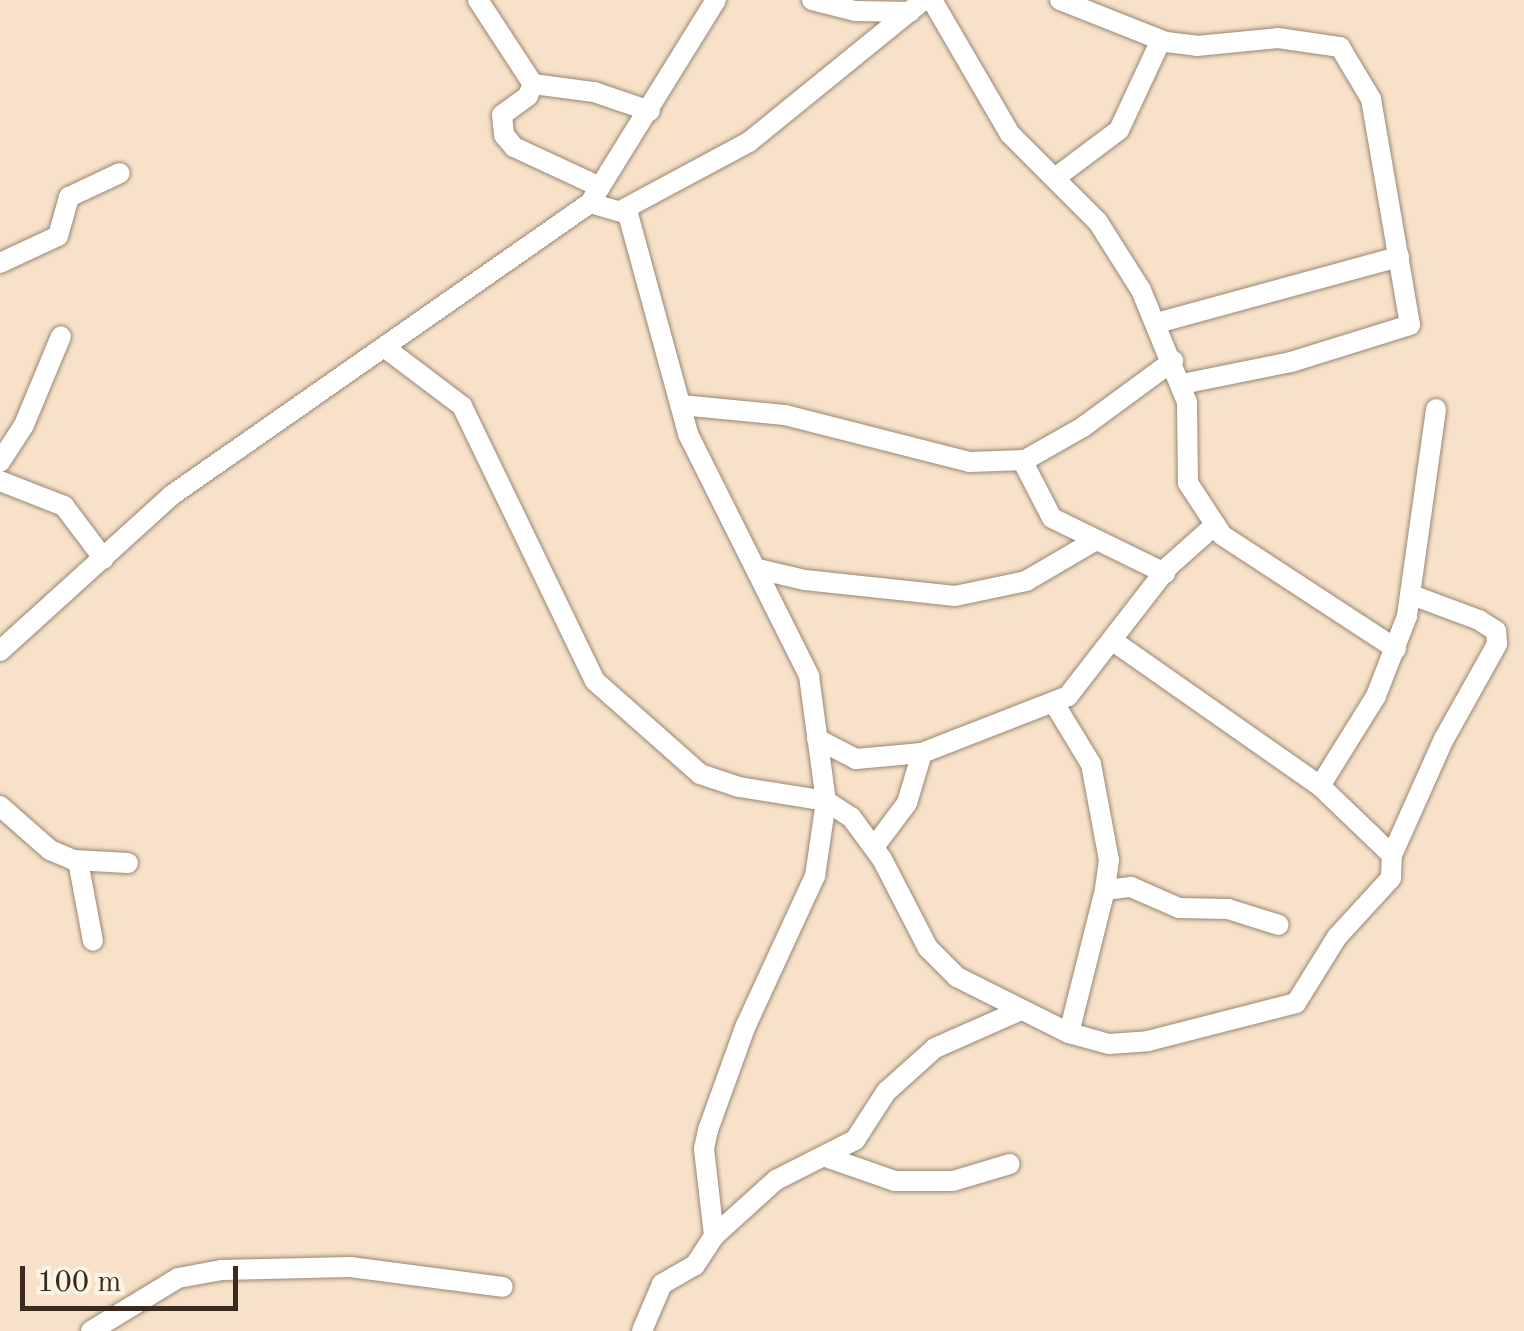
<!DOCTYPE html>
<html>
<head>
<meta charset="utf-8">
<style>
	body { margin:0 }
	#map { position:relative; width:1524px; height:1331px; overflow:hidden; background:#f7e2c9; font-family:"Old Standard TT",serif }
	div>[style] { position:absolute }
	.roads { filter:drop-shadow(0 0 2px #998674) drop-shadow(0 0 2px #998674) }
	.minor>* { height:20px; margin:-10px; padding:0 10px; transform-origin:10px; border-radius:10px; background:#fff }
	span { translate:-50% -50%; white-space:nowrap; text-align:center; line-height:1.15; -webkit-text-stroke:9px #fcf5e5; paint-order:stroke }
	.scale { position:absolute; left:20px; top:1266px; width:218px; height:45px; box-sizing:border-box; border:5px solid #3b2a1e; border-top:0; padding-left:12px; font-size:30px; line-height:35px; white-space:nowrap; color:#3b2a1e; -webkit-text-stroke:8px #fcf5e5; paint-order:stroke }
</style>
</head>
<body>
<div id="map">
	<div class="roads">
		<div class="minor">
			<i style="left:478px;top:0;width:100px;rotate:56.8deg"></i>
			<i style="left:533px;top:84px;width:13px;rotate:113deg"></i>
			<i style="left:528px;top:96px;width:32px;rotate:144deg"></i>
			<i style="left:502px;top:115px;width:20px;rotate:84deg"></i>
			<i style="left:504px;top:135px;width:16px;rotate:50deg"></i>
			<i style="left:514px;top:147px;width:95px;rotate:24.9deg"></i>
			<i style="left:812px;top:0;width:44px;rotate:14.3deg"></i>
			<i style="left:855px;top:11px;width:55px;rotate:1deg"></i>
			<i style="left:932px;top:0;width:155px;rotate:59.8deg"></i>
			<i style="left:1010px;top:134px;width:124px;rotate:45deg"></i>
			<i style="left:1098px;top:222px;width:80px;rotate:57.7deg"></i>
			<i style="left:1141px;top:290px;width:121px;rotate:67.7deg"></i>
			<i style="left:1187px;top:402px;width:81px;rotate:89.3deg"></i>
			<i style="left:1188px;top:483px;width:62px;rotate:56.8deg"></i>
			<i style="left:1222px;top:535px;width:208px;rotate:33.2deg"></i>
			<i style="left:1060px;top:0;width:114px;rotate:21.6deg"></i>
			<i style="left:1166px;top:42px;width:31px;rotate:7deg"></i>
			<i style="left:1197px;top:46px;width:81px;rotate:-5.6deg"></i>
			<i style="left:1278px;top:38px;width:63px;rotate:8.3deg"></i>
			<i style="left:1340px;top:47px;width:61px;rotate:59.2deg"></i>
			<i style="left:1371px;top:99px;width:229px;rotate:80.2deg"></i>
			<i style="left:1410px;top:325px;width:125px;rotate:162.7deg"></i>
			<i style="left:1291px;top:362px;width:111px;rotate:168.6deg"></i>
			<i style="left:533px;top:84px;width:62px;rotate:7.5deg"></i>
			<i style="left:594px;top:92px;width:59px;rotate:18.7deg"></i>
			<i style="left:1055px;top:178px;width:80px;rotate:-36.9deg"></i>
			<i style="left:1119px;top:130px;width:99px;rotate:-65deg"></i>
			<i style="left:590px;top:203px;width:40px;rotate:16deg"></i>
			<i style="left:628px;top:214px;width:228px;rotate:74.7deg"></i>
			<i style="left:688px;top:434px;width:271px;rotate:63.4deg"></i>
			<i style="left:809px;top:676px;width:126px;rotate:82.3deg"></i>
			<i style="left:826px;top:801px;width:76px;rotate:98.3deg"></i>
			<i style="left:815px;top:876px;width:164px;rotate:114.8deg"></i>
			<i style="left:746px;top:1025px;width:112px;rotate:109.9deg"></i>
			<i style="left:708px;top:1130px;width:19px;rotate:102deg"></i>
			<i style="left:704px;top:1149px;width:88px;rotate:83.4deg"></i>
			<i style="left:714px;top:1236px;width:35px;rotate:123deg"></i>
			<i style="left:695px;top:1265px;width:38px;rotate:150deg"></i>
			<i style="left:662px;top:1284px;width:51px;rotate:113.1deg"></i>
			<i style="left:624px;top:209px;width:142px;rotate:-28.2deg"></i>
			<i style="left:749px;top:142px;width:225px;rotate:-39.1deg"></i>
			<i style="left:0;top:263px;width:64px;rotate:-25deg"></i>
			<i style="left:58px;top:236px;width:41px;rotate:-74.2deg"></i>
			<i style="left:69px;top:197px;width:56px;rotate:-25.2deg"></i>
			<i style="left:1157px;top:323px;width:251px;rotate:-15.3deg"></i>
			<i style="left:384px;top:347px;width:98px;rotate:37.1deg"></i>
			<i style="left:462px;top:406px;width:305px;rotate:64.2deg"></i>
			<i style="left:595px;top:681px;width:140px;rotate:41.5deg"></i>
			<i style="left:700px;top:774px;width:41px;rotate:18.4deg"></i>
			<i style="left:739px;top:787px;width:88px;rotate:9.1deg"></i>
			<i style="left:826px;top:801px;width:30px;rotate:33deg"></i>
			<i style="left:851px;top:817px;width:52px;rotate:53.6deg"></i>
			<i style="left:882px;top:859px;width:100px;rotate:62.7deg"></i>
			<i style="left:928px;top:948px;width:41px;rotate:45deg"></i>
			<i style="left:957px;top:977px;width:125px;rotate:26.6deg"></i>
			<i style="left:1069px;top:1033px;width:41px;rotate:15.4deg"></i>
			<i style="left:1109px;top:1044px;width:39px;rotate:-4deg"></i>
			<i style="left:1148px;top:1041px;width:153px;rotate:-14.4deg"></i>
			<i style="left:1296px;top:1003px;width:78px;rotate:-58.2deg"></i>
			<i style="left:1337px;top:937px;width:80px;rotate:-47.5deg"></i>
			<i style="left:1391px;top:878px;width:23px;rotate:-88deg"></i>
			<i style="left:1392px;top:855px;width:100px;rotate:-136.2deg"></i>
			<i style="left:1320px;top:786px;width:251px;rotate:-145deg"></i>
			<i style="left:681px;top:405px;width:104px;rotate:5.5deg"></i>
			<i style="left:785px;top:415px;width:190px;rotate:14.3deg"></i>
			<i style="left:969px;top:462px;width:56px;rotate:-2deg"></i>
			<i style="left:1025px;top:460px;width:67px;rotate:-29.6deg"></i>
			<i style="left:1083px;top:427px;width:112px;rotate:-36.3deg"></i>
			<i style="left:1022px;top:460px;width:65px;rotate:62.7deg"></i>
			<i style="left:1052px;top:518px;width:126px;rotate:26deg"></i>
			<i style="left:0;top:462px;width:44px;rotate:-57deg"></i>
			<i style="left:24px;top:425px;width:96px;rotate:-67.4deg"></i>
			<i style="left:0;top:481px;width:69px;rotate:21.3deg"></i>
			<i style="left:64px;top:506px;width:66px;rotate:53deg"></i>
			<i style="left:758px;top:569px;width:48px;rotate:13.2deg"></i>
			<i style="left:805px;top:580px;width:151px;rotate:6.1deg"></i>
			<i style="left:955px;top:596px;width:73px;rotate:-11.9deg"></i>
			<i style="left:1026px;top:581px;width:81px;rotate:-30.4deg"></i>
			<i style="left:0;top:651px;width:232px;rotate:-42.2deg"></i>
			<i style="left:172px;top:495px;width:510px;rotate:-34.94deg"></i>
			<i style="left:590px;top:203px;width:239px;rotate:-58.2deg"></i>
			<i style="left:1054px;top:703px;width:71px;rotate:58.8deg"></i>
			<i style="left:1091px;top:764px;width:98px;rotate:79.4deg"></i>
			<i style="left:1109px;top:860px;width:30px;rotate:98deg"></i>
			<i style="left:817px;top:739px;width:44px;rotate:27.1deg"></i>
			<i style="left:856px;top:759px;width:66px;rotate:-5.2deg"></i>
			<i style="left:1320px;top:786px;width:106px;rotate:-58.1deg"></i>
			<i style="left:1376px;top:696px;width:86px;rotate:-68.8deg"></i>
			<i style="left:1407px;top:616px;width:209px;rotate:-82deg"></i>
			<i style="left:0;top:806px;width:67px;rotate:41.3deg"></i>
			<i style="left:50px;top:850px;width:26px;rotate:23deg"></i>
			<i style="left:74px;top:860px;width:54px;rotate:3.2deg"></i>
			<i style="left:874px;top:847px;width:55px;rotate:-53.1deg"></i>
			<i style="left:907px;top:803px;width:52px;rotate:-73.3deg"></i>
			<i style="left:922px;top:753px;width:157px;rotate:-21.3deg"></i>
			<i style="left:1068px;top:696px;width:165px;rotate:-52.2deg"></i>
			<i style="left:1169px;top:566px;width:62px;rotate:-41.7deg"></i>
			<i style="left:1392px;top:855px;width:127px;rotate:-65.9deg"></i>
			<i style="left:1444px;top:739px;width:109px;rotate:-60.8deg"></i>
			<i style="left:1497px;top:644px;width:13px;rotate:-94deg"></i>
			<i style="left:1496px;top:631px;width:20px;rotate:-147deg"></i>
			<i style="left:1479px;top:620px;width:72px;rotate:-159.5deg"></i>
			<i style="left:78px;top:861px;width:81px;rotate:79.4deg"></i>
			<i style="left:1069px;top:1033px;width:147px;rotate:-75.9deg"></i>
			<i style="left:1105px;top:890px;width:26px;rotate:-7deg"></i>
			<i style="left:1131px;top:887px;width:52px;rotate:23.6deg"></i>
			<i style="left:1179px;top:908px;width:49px;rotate:1.2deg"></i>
			<i style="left:1228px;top:909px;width:53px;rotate:17.4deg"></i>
			<i style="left:826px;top:1157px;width:73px;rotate:19.2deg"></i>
			<i style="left:895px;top:1181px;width:58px"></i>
			<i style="left:953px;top:1181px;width:59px;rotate:-16.6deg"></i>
			<i style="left:714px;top:1236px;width:84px;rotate:-42.1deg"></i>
			<i style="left:776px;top:1180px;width:89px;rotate:-26.9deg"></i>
			<i style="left:855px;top:1140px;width:57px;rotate:-57.1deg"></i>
			<i style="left:886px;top:1092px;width:66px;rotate:-41.9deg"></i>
			<i style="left:935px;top:1048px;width:92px;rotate:-23.8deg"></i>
			<i style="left:91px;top:1331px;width:102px;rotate:-31.3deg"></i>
			<i style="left:178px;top:1278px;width:45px;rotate:-10.3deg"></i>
			<i style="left:222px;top:1270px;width:128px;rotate:-1.3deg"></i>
			<i style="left:350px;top:1267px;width:154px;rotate:7.4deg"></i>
		</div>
	</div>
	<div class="scale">100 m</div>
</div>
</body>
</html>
